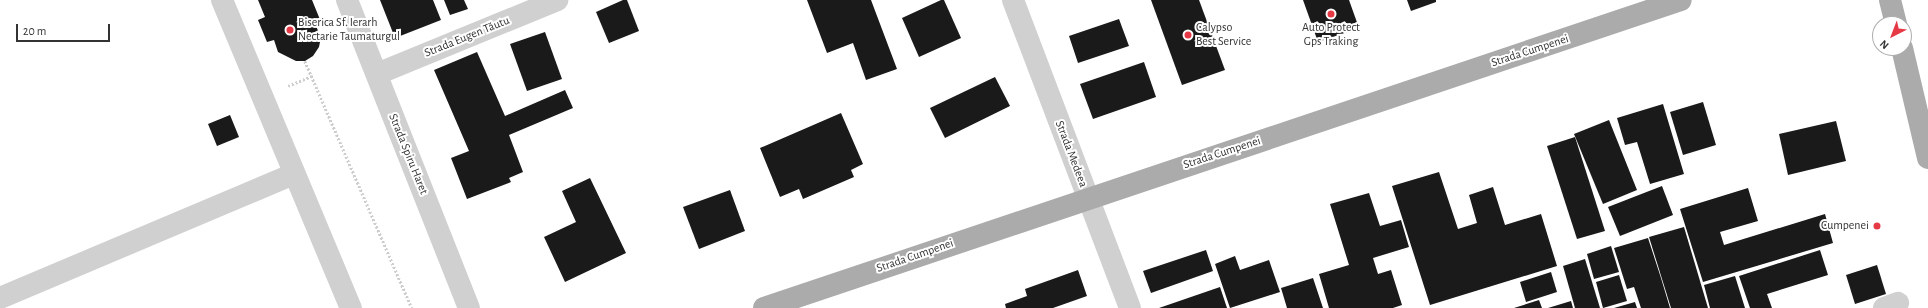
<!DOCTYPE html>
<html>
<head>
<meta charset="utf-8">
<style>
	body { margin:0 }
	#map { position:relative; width:1928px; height:308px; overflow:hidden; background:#fff; font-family:"Alegreya Sans",sans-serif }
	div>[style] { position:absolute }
	.building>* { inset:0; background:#1a1a1a }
	.path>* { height:2.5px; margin-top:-1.25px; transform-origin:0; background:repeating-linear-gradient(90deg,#cdcdcd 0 2px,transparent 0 4px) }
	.minor>* { height:22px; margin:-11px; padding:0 11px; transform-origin:11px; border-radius:11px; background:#d0d0d0 }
	.major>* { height:22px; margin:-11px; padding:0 11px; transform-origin:11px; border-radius:11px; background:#ababab }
	.dots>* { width:11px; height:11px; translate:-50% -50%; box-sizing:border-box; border:2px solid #fff; border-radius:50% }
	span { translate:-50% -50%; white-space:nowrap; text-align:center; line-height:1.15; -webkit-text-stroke:4px #fff; paint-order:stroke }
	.poi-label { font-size:12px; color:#333 }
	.left { translate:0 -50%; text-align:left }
	.right { translate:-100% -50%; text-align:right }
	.street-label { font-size:12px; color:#333 }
	.north { position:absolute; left:1872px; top:16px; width:40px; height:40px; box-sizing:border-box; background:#fff; border:1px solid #adadad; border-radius:50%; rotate:222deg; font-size:11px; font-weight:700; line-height:16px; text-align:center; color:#333 }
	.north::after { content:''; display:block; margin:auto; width:14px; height:18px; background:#e63946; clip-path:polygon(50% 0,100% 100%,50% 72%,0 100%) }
	.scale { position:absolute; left:16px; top:24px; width:94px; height:18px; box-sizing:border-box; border:2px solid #333; border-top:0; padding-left:5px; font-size:12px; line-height:14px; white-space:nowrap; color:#333; -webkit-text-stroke:3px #fff; paint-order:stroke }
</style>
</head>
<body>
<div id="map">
	<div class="building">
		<i style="clip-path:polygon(258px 0,312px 0,321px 22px,315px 24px,321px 37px,319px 47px,313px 56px,305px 61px,296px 61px,278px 52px,274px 40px,267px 42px,258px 20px,265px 17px)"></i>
		<i style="clip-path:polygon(380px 0,433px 0,441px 20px,395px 38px)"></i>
		<i style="clip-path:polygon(444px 0,464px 0,468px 9px,450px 15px)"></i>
		<i style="clip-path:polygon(623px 0,627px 0,639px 31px,609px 43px,596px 12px)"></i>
		<i style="clip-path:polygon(807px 0,871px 0,897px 69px,866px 80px,853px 43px,827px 53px)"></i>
		<i style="clip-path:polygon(941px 0,944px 0,961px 38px,919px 57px,902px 18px)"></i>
		<i style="clip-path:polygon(1151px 0,1199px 0,1225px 70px,1182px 85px)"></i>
		<i style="clip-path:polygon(1303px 0,1349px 0,1359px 28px,1318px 42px)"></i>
		<i style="clip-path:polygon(1407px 0,1436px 0,1436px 2px,1411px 11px)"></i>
		<i style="clip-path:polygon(1119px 19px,1129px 46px,1078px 63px,1069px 36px)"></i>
		<i style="clip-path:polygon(545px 32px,562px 79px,527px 91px,510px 44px)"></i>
		<i style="clip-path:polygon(477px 52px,505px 116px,565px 90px,573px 108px,509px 135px,523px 172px,509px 178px,511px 182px,467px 199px,451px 158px,469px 151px,434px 70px)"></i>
		<i style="clip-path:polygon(1144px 62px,1156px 97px,1093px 119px,1080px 84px)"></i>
		<i style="clip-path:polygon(995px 77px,1010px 106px,945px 138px,930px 108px)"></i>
		<i style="clip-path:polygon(1703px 102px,1716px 145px,1683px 155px,1670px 112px)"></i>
		<i style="clip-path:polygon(1663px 104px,1684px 174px,1650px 184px,1637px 142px,1625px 145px,1617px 118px)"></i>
		<i style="clip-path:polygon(841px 113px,863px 164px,851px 170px,854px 177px,803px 199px,799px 189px,780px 197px,760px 148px)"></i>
		<i style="clip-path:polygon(230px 115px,239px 137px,217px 146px,208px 124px)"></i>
		<i style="clip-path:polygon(1609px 120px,1637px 190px,1603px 204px,1574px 134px)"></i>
		<i style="clip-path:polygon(1836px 121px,1846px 161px,1788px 175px,1779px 134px)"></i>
		<i style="clip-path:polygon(1575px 137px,1605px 231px,1577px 239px,1547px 146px)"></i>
		<i style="clip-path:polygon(1439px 172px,1458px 229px,1477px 223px,1469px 195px,1493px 187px,1505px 225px,1541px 214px,1557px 266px,1430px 305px,1392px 186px)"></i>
		<i style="clip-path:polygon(590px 178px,626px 253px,565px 282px,544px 237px,576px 222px,562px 191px)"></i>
		<i style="clip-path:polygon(1662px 186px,1673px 215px,1620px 236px,1608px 207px)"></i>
		<i style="clip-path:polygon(1748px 188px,1758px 221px,1720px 232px,1724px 245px,1825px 214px,1833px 243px,1703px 282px,1680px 209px)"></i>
		<i style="clip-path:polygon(730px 190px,745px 231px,699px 249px,683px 207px)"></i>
		<i style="clip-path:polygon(1369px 193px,1380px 226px,1401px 220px,1409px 247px,1373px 258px,1378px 274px,1391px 270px,1402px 305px,1393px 308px,1329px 308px,1319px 274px,1349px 265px,1330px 204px)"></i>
		<i style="clip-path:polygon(1684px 227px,1708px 308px,1671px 308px,1649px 237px)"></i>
		<i style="clip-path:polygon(1648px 238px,1661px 278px,1670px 308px,1641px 308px,1634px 287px,1627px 289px,1614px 248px)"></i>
		<i style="clip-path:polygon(1611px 246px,1619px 272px,1594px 279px,1587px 254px)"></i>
		<i style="clip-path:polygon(1206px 250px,1213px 271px,1151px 293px,1143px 271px)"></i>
		<i style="clip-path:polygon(1820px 250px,1828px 275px,1767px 294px,1772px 308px,1750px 308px,1739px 276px)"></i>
		<i style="clip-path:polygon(1235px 256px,1240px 270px,1269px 260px,1280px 292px,1230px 308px,1215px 264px)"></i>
		<i style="clip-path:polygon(1585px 259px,1600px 308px,1575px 308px,1563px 266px)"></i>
		<i style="clip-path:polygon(1877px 265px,1886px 294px,1855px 304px,1846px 275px)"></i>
		<i style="clip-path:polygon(1078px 270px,1087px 296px,1053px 308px,1006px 308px,1005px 304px,1027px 296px,1025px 289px)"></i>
		<i style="clip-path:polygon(1551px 272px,1557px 292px,1526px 302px,1520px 282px)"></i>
		<i style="clip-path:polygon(1619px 275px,1627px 301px,1603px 308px,1596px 282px)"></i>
		<i style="clip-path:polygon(1735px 276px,1745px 308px,1710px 308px,1704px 285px)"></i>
		<i style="clip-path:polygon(1313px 278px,1323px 308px,1287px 308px,1281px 288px)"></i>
		<i style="clip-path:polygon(1220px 287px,1227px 308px,1159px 308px)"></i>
		<i style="clip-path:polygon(1539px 300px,1542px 308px,1514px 308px)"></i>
		<i style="clip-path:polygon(1571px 301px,1573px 308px,1548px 308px)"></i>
		<i style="clip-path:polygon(1635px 302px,1637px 308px,1614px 308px)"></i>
	</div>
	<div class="path">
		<i style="left:305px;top:61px;width:269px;rotate:66.6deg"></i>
		<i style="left:288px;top:86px;width:26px;rotate:-23deg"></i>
	</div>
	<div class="minor">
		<i style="left:222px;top:0;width:334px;rotate:67.3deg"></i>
		<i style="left:347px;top:0;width:331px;rotate:68.4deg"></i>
		<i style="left:1013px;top:0;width:329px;rotate:69.2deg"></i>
		<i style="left:377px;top:74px;width:195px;rotate:-22.3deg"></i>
		<i style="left:0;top:298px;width:319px;rotate:-22.9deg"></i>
		<i style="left:1884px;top:308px;width:15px;rotate:-20deg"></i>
	</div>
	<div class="major">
		<i style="left:1890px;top:0;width:25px;rotate:76deg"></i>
		<i style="left:1902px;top:48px;width:113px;rotate:76.7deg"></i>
		<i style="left:764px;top:308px;width:967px;rotate:-18.57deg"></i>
	</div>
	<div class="dots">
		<i style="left:1331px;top:14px;background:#e63946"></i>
		<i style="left:290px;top:30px;background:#e63946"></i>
		<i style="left:1188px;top:35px;background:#e63946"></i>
		<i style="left:1877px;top:226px;background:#e63946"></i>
	</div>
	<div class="poi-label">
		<span class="left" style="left:298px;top:30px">Biserica Sf. Ierarh<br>Nectarie Taumaturgul</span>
		<span class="left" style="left:1196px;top:35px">Calypso<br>Best Service</span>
		<span style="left:1331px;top:35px">Auto Protect<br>Gps Traking</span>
		<span class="right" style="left:1869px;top:226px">Cumpenei</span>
	</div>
	<div class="street-label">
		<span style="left:467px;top:37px;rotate:-22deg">Strada Eugen Tăutu</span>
		<span style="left:1530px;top:51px;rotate:-18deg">Strada Cumpenei</span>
		<span style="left:1222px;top:153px;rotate:-18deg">Strada Cumpenei</span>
		<span style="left:408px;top:154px;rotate:68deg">Strada Spiru Haret</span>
		<span style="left:1071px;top:154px;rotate:69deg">Strada Medeea</span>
		<span style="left:915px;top:256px;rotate:-19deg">Strada Cumpenei</span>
	</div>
	<div class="north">N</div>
	<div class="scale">20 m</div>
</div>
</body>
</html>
